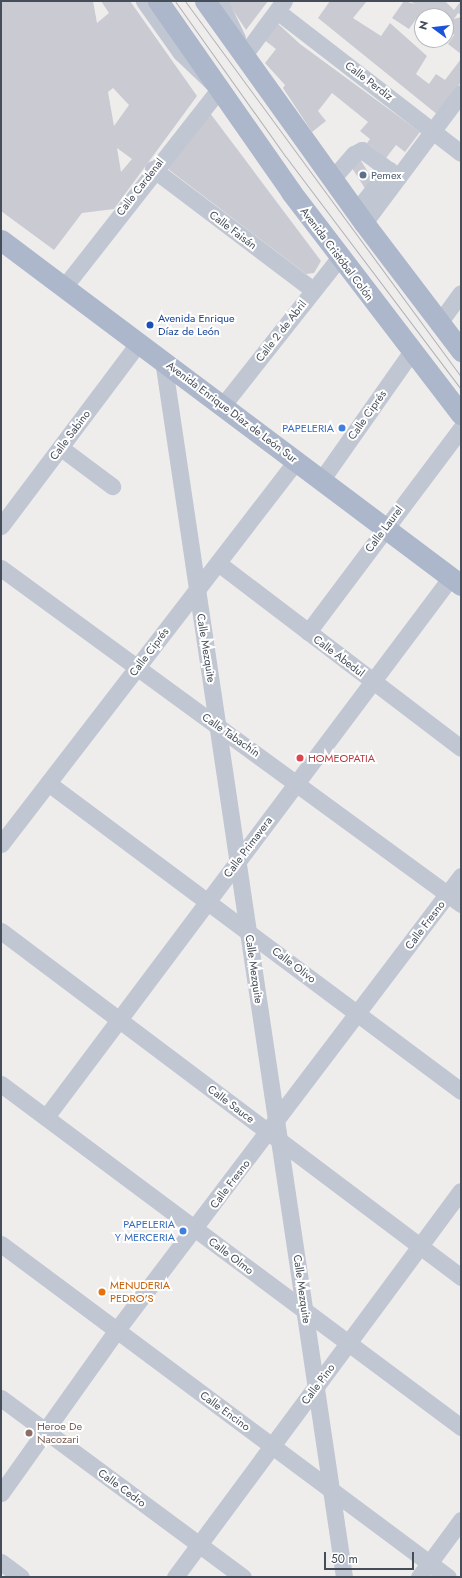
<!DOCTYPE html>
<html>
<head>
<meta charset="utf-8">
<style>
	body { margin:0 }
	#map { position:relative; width:462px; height:1578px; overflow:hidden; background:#efedec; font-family:Jost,sans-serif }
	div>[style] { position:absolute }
	.building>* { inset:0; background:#c9cad2 }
	.minor>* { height:17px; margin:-8.5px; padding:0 8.5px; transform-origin:8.5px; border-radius:8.5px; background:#c0c6d2 }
	.major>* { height:21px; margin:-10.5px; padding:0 10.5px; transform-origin:10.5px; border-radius:10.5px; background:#acb7cb }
	.tram>* { height:1px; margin:-0.5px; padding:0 0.5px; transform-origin:0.5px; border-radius:0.5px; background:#afb1b7 }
	.dots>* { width:11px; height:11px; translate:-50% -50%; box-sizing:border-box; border:2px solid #fff; border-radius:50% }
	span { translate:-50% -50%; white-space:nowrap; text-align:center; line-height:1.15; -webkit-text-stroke:4px #fff; paint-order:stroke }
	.street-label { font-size:11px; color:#454d59 }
	.service-label { font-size:11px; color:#4e5e75 }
	.left { translate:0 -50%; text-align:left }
	.transit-label { font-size:11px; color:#164399 }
	.shop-label { font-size:11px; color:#366cbe }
	.right { translate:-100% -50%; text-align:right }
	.health-label { font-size:11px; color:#be3a42 }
	.food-label { font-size:11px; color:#c56008 }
	.education-label { font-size:11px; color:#785e54 }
	.frame { position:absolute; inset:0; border:2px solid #454d59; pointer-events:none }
	.north { position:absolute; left:414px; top:8px; width:40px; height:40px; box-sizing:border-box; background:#fff; border:1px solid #b5b8bd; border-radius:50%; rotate:285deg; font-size:11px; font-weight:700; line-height:16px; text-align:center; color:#454d59 }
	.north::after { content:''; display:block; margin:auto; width:14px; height:18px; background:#1c54d9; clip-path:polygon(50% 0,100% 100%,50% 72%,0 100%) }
	.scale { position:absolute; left:324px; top:1552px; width:90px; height:18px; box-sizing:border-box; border:2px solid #454d59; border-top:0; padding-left:5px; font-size:12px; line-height:14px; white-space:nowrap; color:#454d59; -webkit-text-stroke:3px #fff; paint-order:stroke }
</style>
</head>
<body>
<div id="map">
	<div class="building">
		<i style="clip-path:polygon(evenodd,1px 1px,93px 1px,97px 23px,109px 13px,101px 1px,130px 1px,197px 96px,114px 209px,82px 213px,54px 250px,1px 211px,1px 1px,113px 88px,129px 105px,114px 126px,108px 92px,113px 88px,1px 1px,117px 148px,132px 159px,121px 172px,117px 148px)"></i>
		<i style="clip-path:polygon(227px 1px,268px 1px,246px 30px)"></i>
		<i style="clip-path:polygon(330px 1px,367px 1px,353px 18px,381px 36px,390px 23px,427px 56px,416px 74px,429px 84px,436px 74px,445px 80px,461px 59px,461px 82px,438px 115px,318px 18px)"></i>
		<i style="clip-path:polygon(404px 1px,415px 4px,410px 1px,445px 1px,454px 10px,461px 1px,461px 15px,458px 13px,454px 19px,461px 17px,461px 54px,448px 44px,454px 35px,451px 31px,446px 38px,446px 16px,422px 16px,422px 24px,416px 19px,409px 29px,392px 18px)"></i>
		<i style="clip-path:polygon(275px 21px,300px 44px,420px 132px,405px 152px,396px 145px,386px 158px,367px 143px,370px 139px,360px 131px,368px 122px,332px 93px,318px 111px,326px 121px,312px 132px,283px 88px,285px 85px,265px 63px,276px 49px,263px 39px)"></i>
		<i style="clip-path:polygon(210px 113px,321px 261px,314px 273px,306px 274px,168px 169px)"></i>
		<i style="clip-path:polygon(360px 159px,374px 182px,366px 190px,352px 168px)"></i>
	</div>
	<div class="minor">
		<i style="left:219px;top:1px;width:41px;rotate:64.1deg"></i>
		<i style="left:277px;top:11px;width:232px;rotate:37.7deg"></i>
		<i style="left:244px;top:55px;width:67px;rotate:-53.5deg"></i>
		<i style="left:153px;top:169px;width:201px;rotate:37.1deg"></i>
		<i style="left:332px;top:179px;width:33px;rotate:-49deg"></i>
		<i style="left:354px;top:154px;width:9px;rotate:-27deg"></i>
		<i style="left:362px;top:150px;width:45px;rotate:36.9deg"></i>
		<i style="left:356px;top:211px;width:53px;rotate:-51.2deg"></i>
		<i style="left:364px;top:223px;width:162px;rotate:-53.3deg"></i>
		<i style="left:64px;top:287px;width:251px;rotate:-51.9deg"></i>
		<i style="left:219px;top:89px;width:52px;rotate:-136.5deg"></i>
		<i style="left:181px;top:53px;width:64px;rotate:-125.4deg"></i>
		<i style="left:439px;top:323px;width:37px;rotate:-54deg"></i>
		<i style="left:163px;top:360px;width:1230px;rotate:81.54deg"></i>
		<i style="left:223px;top:405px;width:187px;rotate:-51.7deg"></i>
		<i style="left:61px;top:448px;width:64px;rotate:36.7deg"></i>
		<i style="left:322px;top:479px;width:156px;rotate:-54.9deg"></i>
		<i style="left:1px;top:526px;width:230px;rotate:-53.1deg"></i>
		<i style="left:218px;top:563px;width:305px;rotate:37.3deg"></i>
		<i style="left:1px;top:568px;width:570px;rotate:36.15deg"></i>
		<i style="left:308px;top:632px;width:255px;rotate:-53.1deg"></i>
		<i style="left:48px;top:783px;width:515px;rotate:36.71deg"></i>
		<i style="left:1px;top:844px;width:485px;rotate:-52.4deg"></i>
		<i style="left:1px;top:931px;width:576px;rotate:36.95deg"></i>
		<i style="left:1px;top:1084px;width:574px;rotate:36.71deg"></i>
		<i style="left:46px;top:1117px;width:675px;rotate:-53.13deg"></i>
		<i style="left:1px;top:1244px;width:557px;rotate:36.68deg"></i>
		<i style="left:1px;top:1398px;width:301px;rotate:36.5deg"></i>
		<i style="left:1px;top:1493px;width:199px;rotate:-54.6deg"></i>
		<i style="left:116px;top:1331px;width:571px;rotate:-52.83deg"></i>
		<i style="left:1px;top:1562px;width:25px;rotate:37deg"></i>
		<i style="left:175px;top:1577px;width:480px;rotate:-53.5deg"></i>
		<i style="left:419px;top:1577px;width:71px;rotate:-53.6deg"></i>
	</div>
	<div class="major">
		<i style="left:158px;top:1px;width:233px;rotate:55.1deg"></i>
		<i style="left:291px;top:192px;width:280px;rotate:52.6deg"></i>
		<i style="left:205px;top:1px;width:273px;rotate:54.4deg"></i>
		<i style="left:364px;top:223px;width:161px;rotate:52.8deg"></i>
		<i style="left:1px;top:240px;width:575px;rotate:36.87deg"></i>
	</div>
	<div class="tram">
		<i style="left:175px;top:1px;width:191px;rotate:54.6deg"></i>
		<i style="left:286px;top:157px;width:291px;rotate:53deg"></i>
		<i style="left:185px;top:1px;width:466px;rotate:53.7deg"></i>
	</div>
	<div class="dots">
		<i style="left:363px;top:175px;background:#5c6f8a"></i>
		<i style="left:150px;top:325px;background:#1a4fb4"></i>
		<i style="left:342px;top:428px;background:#3f7fe0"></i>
		<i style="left:300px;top:758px;background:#e0444e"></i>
		<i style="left:183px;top:1231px;background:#3f7fe0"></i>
		<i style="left:102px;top:1292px;background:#e8710a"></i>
		<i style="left:29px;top:1433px;background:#8d6e63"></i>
	</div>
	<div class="street-label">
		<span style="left:369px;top:81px;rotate:37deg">Calle Perdiz</span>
		<span style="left:140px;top:187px;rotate:-52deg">Calle Cardenal</span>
		<span style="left:233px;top:230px;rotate:37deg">Calle Faisán</span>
		<span style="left:337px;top:254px;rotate:53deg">Avenida Cristóbal Colón</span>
		<span style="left:281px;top:331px;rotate:-52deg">Calle 2 de Abril</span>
		<span style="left:232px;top:412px;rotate:37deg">Avenida Enrique Díaz de León Sur</span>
		<span style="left:367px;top:415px;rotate:-55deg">Calle Ciprés</span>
		<span style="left:70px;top:435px;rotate:-53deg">Calle Sabino</span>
		<span style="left:384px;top:529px;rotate:-53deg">Calle Laurel</span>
		<span style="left:206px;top:648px;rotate:81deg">Calle Mezquite</span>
		<span style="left:149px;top:652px;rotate:-53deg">Calle Ciprés</span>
		<span style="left:339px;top:656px;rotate:37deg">Calle Abedul</span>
		<span style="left:231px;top:735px;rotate:35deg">Calle Tabachín</span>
		<span style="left:248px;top:847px;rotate:-53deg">Calle Primavera</span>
		<span style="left:425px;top:925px;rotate:-53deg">Calle Fresno</span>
		<span style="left:294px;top:965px;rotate:37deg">Calle Olivo</span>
		<span style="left:254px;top:969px;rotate:82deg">Calle Mezquite</span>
		<span style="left:231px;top:1104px;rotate:37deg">Calle Sauce</span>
		<span style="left:230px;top:1184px;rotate:-53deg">Calle Fresno</span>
		<span style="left:231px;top:1256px;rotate:37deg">Calle Olmo</span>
		<span style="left:302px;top:1289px;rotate:82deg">Calle Mezquite</span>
		<span style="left:318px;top:1384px;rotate:-53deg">Calle Pino</span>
		<span style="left:225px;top:1411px;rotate:36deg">Calle Encino</span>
		<span style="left:122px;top:1488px;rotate:36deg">Calle Cedro</span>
	</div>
	<div class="service-label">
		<span class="left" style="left:371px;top:175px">Pemex</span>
	</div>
	<div class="transit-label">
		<span class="left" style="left:158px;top:325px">Avenida Enrique<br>Díaz de León</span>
	</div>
	<div class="shop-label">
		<span class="right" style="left:334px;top:428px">PAPELERIA</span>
		<span class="right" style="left:175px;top:1231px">PAPELERIA<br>Y MERCERIA</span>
	</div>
	<div class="health-label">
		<span class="left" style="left:308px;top:758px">HOMEOPATIA</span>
	</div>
	<div class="food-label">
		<span class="left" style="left:110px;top:1292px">MENUDERIA<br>PEDRO'S</span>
	</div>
	<div class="education-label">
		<span class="left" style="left:37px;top:1433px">Heroe De<br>Nacozari</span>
	</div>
	<div class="frame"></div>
	<div class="north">N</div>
	<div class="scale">50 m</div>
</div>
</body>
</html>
